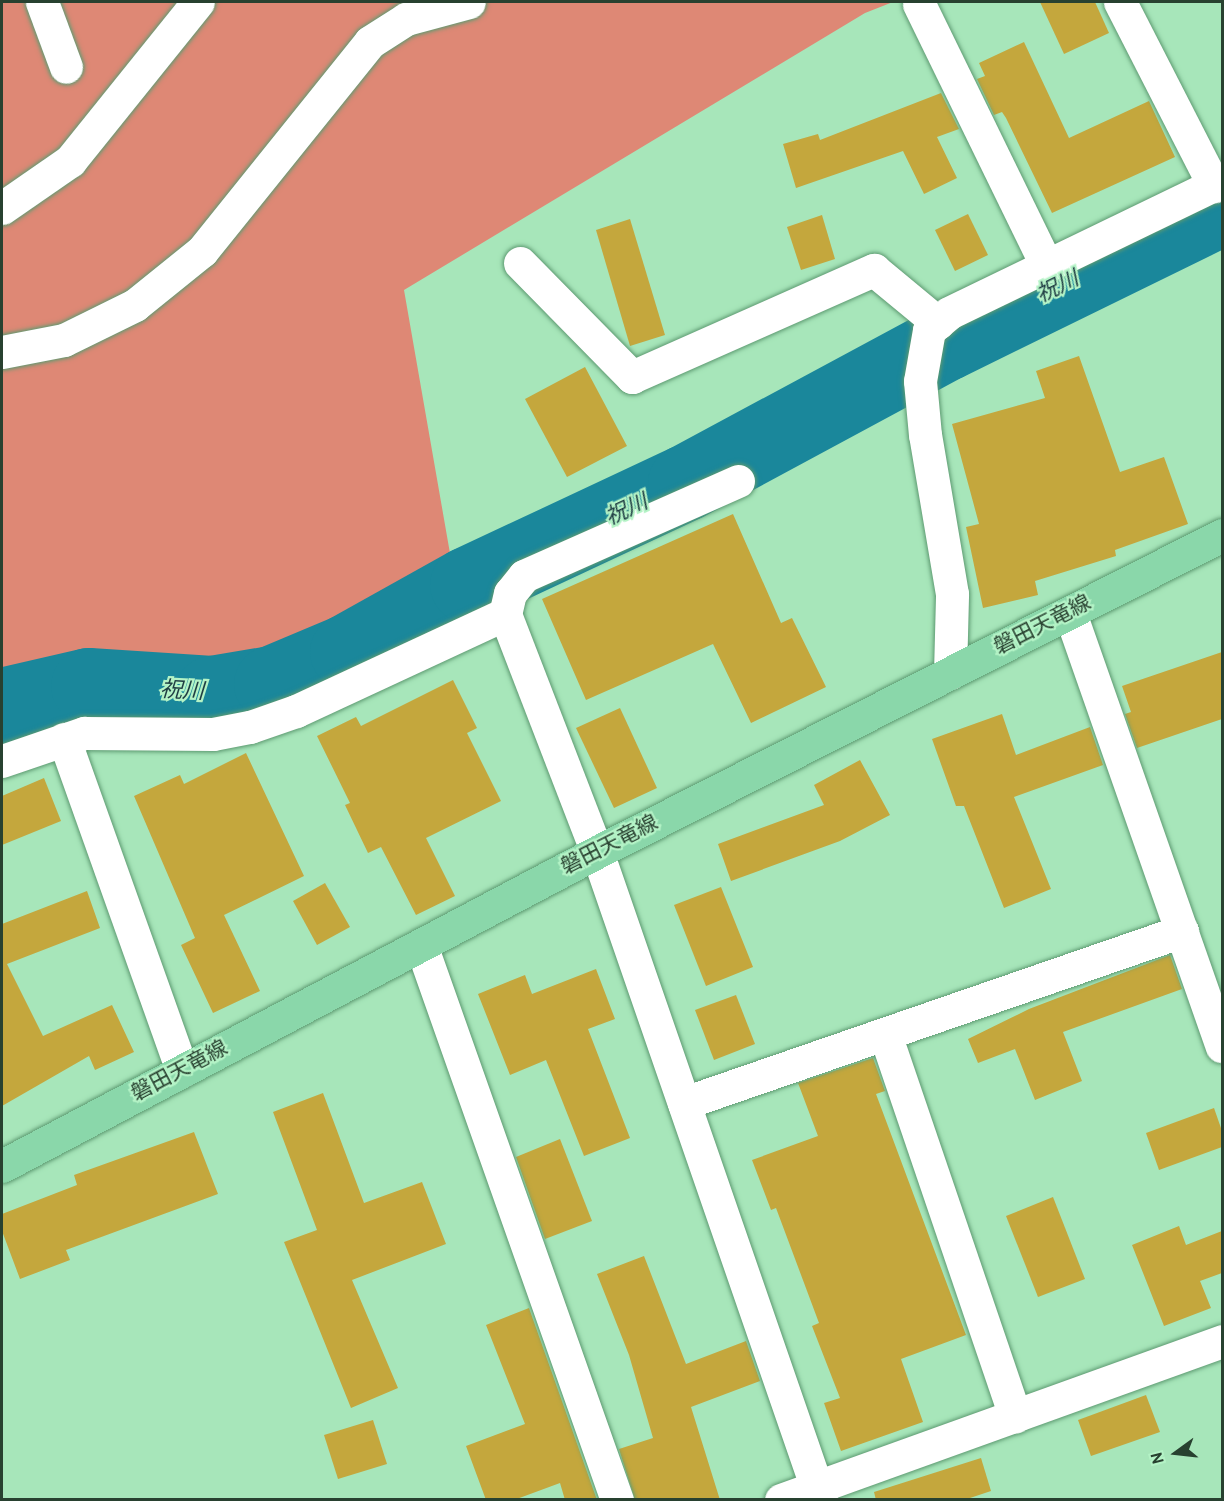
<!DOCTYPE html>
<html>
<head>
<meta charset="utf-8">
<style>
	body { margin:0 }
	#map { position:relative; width:1224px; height:1501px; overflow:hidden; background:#a7e6ba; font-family:Overpass,"Noto Sans JP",sans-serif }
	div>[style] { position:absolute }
	.green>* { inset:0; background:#de8875 }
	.river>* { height:76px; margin:-38px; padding:0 38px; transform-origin:38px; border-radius:38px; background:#1a879b }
	.building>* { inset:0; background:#c4a73d }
	.roads { filter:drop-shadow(0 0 2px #5d9a71) drop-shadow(0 0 2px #5d9a71) }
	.minor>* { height:33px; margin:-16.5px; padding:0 16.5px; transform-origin:16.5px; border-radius:16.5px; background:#fff }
	.tertiary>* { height:33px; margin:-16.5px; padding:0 16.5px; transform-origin:16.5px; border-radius:16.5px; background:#fff }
	.primary>* { height:33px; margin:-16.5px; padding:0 16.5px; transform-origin:16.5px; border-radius:16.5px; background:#8ad7aa }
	span { translate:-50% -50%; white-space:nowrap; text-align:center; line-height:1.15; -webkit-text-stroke:4.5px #b4f3c6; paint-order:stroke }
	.street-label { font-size:21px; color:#284130 }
	.water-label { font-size:22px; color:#1f3d43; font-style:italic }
	.frame { position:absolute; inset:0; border:3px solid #284130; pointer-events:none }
	.north { position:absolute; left:1146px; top:1423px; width:60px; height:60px; -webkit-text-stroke:4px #b4f3c6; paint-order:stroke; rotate:255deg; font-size:16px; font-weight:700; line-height:24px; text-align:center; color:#284130 }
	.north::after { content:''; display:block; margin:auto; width:21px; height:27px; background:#284130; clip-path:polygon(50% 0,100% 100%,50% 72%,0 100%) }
</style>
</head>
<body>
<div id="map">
	<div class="green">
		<i style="clip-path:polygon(2px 2px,893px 2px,865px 13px,404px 290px,455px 582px,230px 664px,7px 667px,2px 673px)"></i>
	</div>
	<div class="river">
		<i style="left:2px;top:706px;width:89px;rotate:-12.9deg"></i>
		<i style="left:89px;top:686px;width:123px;rotate:3.7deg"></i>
		<i style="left:212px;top:694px;width:61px;rotate:-9.5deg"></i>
		<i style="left:272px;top:684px;width:82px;rotate:-22.8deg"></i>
		<i style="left:348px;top:652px;width:137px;rotate:-29.2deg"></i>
		<i style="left:468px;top:585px;width:241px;rotate:-25.1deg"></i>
		<i style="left:686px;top:483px;width:295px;rotate:-28.3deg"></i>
		<i style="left:946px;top:343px;width:307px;rotate:-26.1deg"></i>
	</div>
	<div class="building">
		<i style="clip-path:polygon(1040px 2px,1095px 2px,1109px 33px,1064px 54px)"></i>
		<i style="clip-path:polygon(1024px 42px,1069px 138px,1149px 101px,1175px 157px,1052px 213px,1006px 118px,1002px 112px,994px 115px,977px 79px,985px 76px,979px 63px)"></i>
		<i style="clip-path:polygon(941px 93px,959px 129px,937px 137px,957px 178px,924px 194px,903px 151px,796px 188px,783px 144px,818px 134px,820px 140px)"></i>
		<i style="clip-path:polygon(968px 214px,988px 255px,955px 271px,935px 230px)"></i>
		<i style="clip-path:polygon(822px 215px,835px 259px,801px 270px,787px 227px)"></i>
		<i style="clip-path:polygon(630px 219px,665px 335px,630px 346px,596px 230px)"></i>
		<i style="clip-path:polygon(1079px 356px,1120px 472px,1164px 457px,1188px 524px,1115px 550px,1116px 556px,1035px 581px,1038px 595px,983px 608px,966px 527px,979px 524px,952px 424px,1045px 398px,1036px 371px)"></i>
		<i style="clip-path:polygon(585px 367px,627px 446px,567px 477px,525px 399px)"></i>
		<i style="clip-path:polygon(733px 514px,781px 623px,792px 618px,826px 687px,751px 723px,713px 644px,586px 700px,542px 599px)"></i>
		<i style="clip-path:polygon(1222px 652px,1222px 719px,1137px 748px,1125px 714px,1131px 712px,1122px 686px)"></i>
		<i style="clip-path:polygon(453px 680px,477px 728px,467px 733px,501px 801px,426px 838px,455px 896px,416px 915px,381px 847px,368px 853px,345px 805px,350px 803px,317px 736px,356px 717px,361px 726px)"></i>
		<i style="clip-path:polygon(620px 708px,657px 788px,614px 808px,576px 728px)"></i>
		<i style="clip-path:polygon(1002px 714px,1016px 755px,1090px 727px,1103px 765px,1014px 797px,1051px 889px,1004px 908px,964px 806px,956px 806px,932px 739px)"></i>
		<i style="clip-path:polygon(246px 753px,304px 876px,224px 915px,260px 991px,213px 1013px,181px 945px,195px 938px,134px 796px,180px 775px,184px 784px)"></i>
		<i style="clip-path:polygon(860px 760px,890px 815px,840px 841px,731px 881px,718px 844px,824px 805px,814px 785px)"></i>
		<i style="clip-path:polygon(44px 778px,61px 821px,2px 845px,2px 796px)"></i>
		<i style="clip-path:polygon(325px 883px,350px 927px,317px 945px,293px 901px)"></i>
		<i style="clip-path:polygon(721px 887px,753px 967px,706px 986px,674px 905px)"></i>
		<i style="clip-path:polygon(87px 891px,100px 928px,7px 964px,43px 1036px,112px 1005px,134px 1052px,95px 1070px,89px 1056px,2px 1106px,2px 924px)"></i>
		<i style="clip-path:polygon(1170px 955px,1182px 989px,1063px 1032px,1082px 1081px,1035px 1100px,1015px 1049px,978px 1063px,968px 1039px,1029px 1009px)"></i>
		<i style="clip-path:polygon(596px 969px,615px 1019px,588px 1029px,630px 1138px,584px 1156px,546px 1060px,510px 1075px,478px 994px,525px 975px,532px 994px)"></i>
		<i style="clip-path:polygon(736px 995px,755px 1044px,714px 1060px,695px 1010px)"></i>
		<i style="clip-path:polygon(873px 1058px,885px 1091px,876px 1094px,966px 1335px,901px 1359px,923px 1422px,841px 1451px,824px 1403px,840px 1398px,812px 1326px,819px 1323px,776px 1208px,771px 1210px,752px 1160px,818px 1136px,798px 1083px)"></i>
		<i style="clip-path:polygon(323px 1093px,364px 1203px,422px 1182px,446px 1244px,352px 1280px,398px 1388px,351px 1408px,284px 1242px,317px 1230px,273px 1112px)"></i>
		<i style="clip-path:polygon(1214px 1108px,1222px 1131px,1222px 1147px,1159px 1170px,1146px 1133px)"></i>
		<i style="clip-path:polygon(194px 1132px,218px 1194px,66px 1250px,70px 1260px,20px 1279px,2px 1231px,2px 1214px,77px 1185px,74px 1175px)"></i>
		<i style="clip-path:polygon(560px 1139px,592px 1221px,545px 1239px,516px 1157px)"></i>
		<i style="clip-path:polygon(1053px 1197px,1085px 1279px,1038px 1297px,1006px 1216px)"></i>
		<i style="clip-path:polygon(1179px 1226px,1186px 1245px,1222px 1231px,1222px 1273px,1200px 1281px,1211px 1308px,1164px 1326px,1132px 1245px)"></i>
		<i style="clip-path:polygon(644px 1256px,686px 1364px,746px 1341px,760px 1381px,691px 1407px,720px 1500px,635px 1500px,619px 1449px,653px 1438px,629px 1355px,597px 1274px)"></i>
		<i style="clip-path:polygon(529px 1308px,597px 1500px,565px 1500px,560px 1483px,514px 1500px,486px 1500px,466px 1446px,525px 1424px,486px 1325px)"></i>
		<i style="clip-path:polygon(1146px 1395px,1160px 1432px,1091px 1456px,1078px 1420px)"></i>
		<i style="clip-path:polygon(373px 1420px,387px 1464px,338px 1479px,324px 1435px)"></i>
		<i style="clip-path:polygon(981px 1458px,991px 1491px,964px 1500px,876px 1500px,874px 1492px)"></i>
	</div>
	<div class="roads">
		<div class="minor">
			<i style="left:42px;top:2px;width:69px;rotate:69.7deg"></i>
			<i style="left:1120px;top:2px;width:207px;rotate:62.9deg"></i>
			<i style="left:919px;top:4px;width:292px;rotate:64deg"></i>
			<i style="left:520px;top:263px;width:160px;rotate:45.5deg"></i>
			<i style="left:632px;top:377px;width:265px;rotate:-23.9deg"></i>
			<i style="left:874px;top:270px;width:83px;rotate:39.6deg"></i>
			<i style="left:738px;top:481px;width:234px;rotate:156.1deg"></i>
			<i style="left:524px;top:576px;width:22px;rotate:129deg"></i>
			<i style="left:510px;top:593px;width:22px;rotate:103deg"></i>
			<i style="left:505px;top:614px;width:255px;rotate:68.9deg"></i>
			<i style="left:597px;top:852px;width:686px;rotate:70.93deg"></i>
			<i style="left:1070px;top:613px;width:459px;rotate:70.7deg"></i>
			<i style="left:950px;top:673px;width:79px;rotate:-88.5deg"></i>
			<i style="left:952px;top:594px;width:161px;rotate:-99.6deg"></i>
			<i style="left:925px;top:435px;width:54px;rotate:-95.3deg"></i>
			<i style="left:920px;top:381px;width:52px;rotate:-80deg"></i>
			<i style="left:929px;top:330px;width:26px;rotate:-40deg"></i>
			<i style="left:949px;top:313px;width:303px;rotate:-25.8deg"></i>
			<i style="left:64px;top:739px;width:352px;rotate:70.4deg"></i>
			<i style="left:2px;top:761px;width:87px;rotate:-18.9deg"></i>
			<i style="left:84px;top:733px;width:129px;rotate:0.4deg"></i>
			<i style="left:213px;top:734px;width:38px;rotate:-11deg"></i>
			<i style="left:250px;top:727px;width:49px;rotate:-19.2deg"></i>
			<i style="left:296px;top:711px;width:230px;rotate:-24.9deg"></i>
			<i style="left:421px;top:945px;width:589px;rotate:70.55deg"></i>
			<i style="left:885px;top:1034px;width:404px;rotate:71.2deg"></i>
			<i style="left:684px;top:1103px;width:527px;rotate:-19.05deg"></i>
			<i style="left:781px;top:1500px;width:469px;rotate:-19.8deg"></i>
		</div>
		<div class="tertiary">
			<i style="left:2px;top:208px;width:83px;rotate:-34.7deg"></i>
			<i style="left:70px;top:161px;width:204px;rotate:-51.2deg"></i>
			<i style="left:2px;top:352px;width:63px;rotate:-11deg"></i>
			<i style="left:64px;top:340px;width:79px;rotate:-26.2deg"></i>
			<i style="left:135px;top:305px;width:86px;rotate:-38.9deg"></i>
			<i style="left:202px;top:251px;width:268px;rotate:-51.2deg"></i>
			<i style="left:370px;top:42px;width:43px;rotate:-32.6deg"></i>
			<i style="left:406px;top:19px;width:65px;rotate:-15.1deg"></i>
		</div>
		<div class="primary">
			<i style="left:2px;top:1166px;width:673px;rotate:-27.82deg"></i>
			<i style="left:597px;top:852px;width:701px;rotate:-26.89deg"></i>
		</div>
	</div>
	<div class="street-label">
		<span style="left:1043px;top:626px;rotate:-27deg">磐田天竜線</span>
		<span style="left:610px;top:846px;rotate:-27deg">磐田天竜線</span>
		<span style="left:180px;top:1072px;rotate:-28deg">磐田天竜線</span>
	</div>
	<div class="water-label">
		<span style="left:1058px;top:288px;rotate:-26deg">祝川</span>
		<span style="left:627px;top:511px;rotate:-25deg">祝川</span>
		<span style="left:182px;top:692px;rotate:3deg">祝川</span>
	</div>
	<div class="frame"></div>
	<div class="north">N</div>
</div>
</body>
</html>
